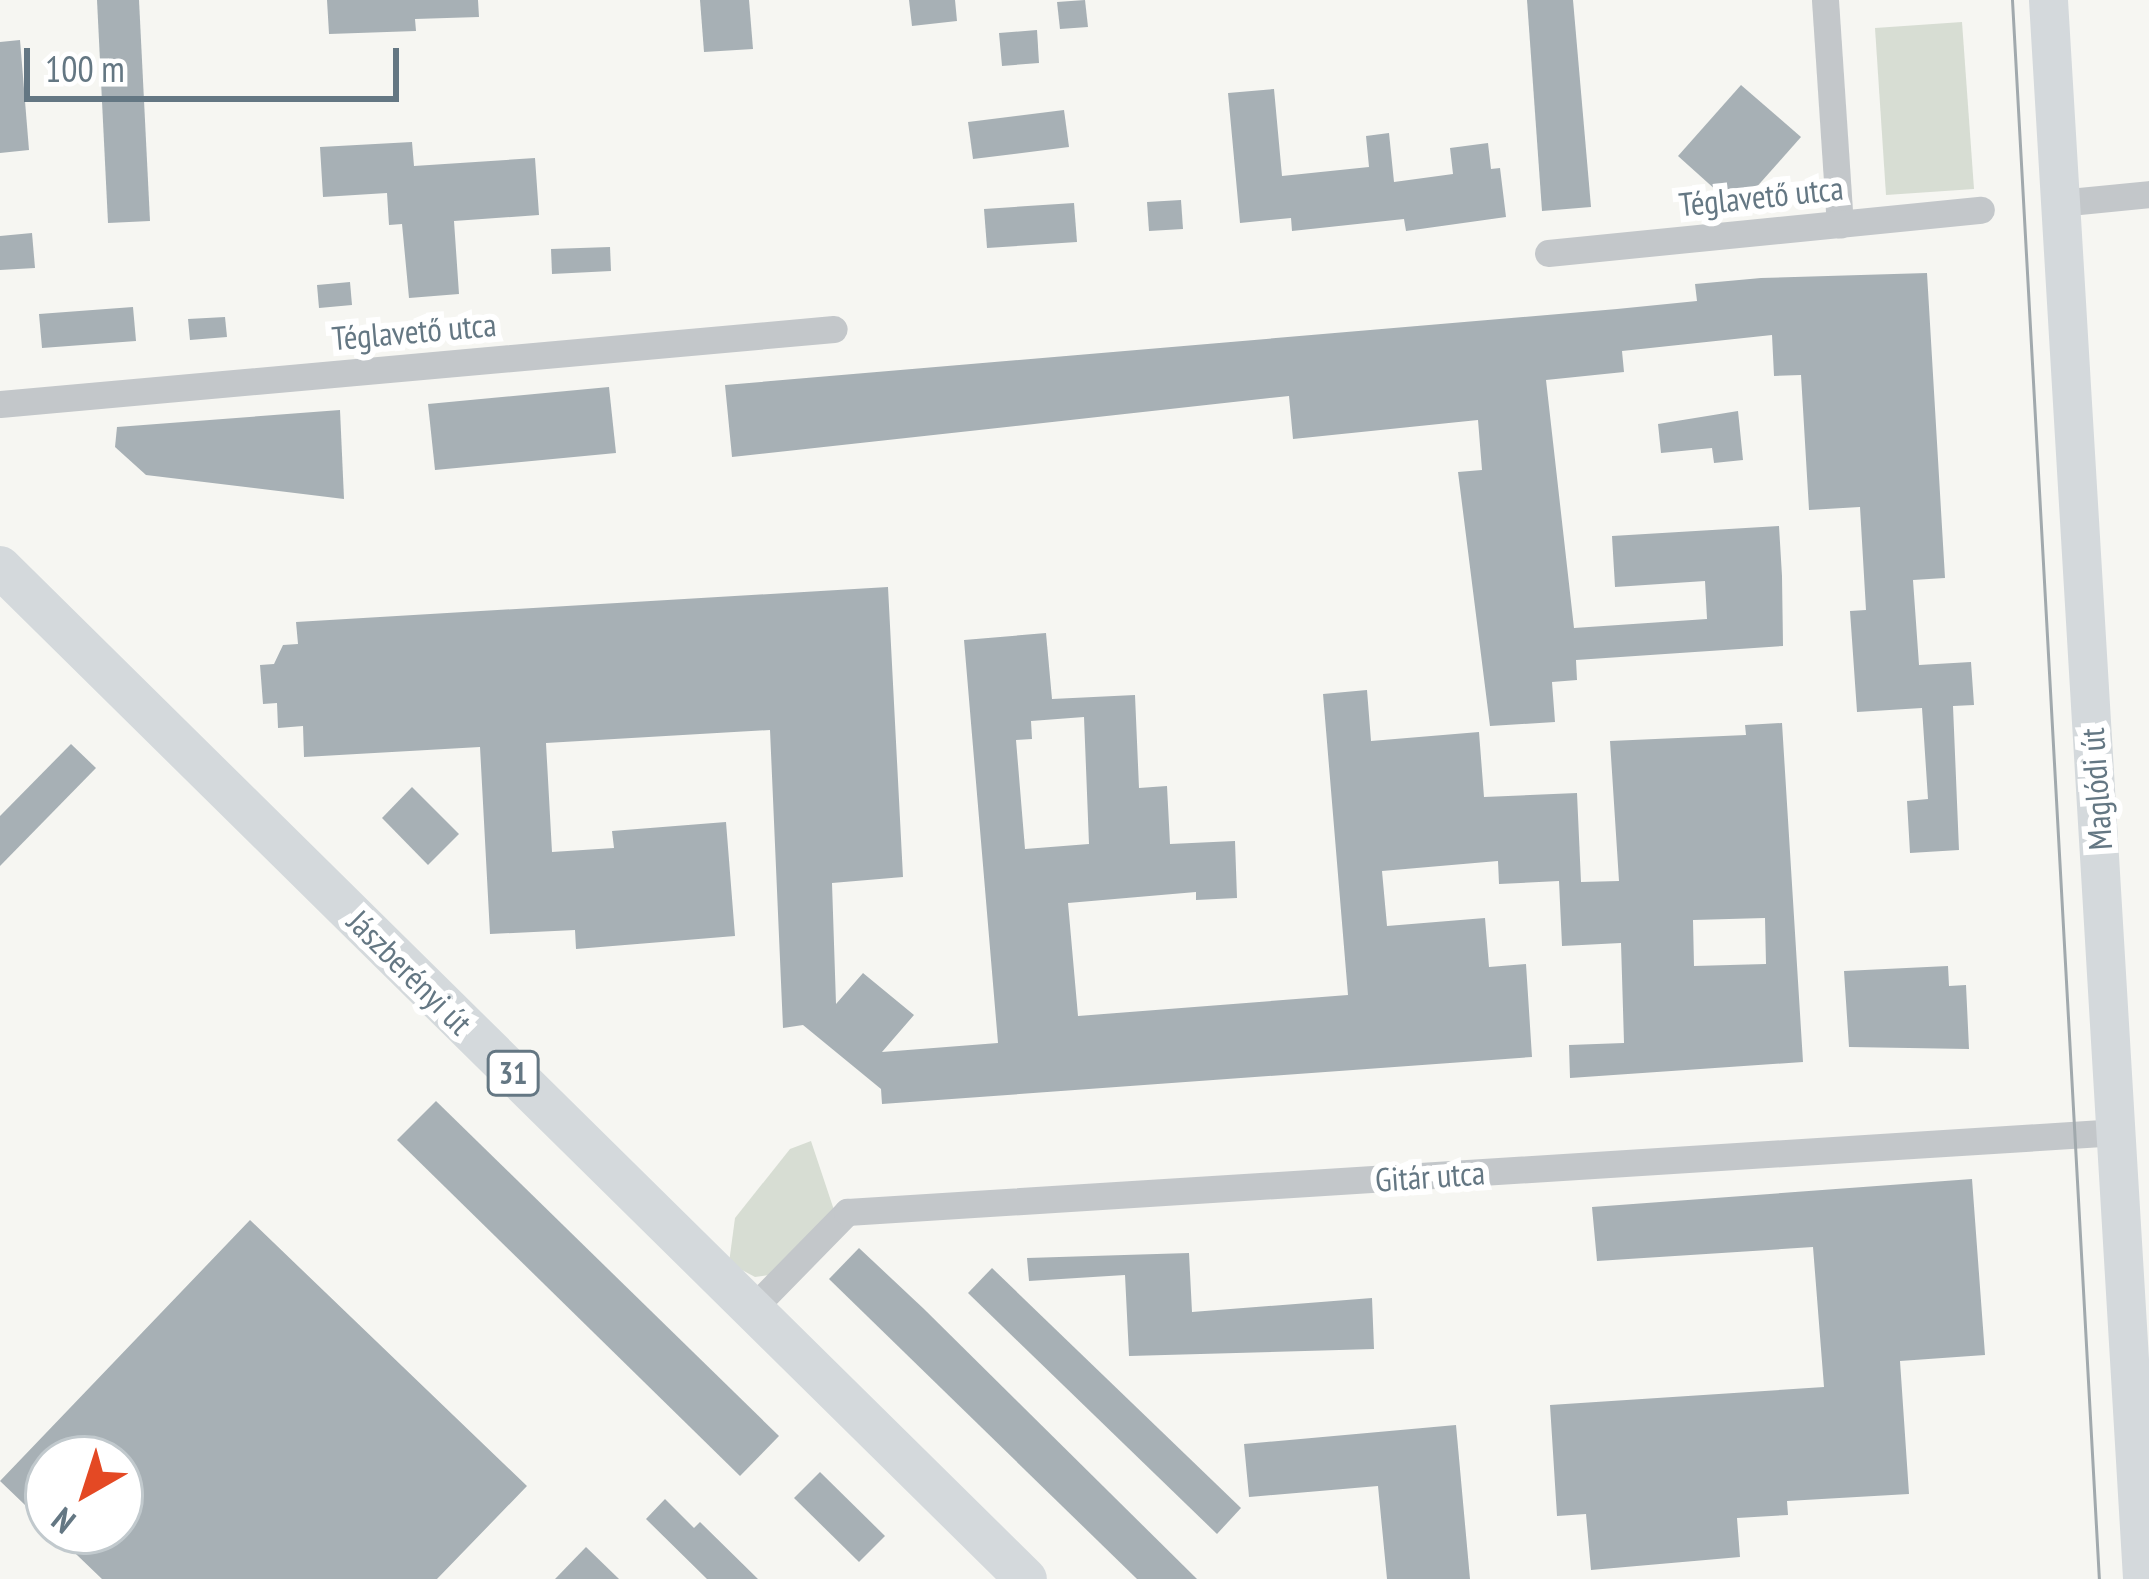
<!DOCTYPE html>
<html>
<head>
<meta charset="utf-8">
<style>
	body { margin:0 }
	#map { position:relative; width:2149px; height:1579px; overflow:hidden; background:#f6f6f2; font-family:"PT Sans Narrow",sans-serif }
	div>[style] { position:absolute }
	.green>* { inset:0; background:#d7ddd3 }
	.building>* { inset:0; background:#a7b0b5 }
	.street>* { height:27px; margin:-13.5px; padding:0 13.5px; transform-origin:13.5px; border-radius:13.5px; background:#c3c7ca }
	.secondary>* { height:39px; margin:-19.5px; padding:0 19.5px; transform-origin:19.5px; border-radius:19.5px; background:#d4d9dc }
	.primary>* { height:42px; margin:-21px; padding:0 21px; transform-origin:21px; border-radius:21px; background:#d4d9dc }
	.tram>* { height:3px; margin:-1.5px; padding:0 1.5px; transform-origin:1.5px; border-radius:1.5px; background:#a1a9ad }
	span { translate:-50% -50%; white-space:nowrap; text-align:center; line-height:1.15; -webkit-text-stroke:12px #fff; paint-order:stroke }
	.shield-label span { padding:3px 9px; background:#fff; border:3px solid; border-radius:9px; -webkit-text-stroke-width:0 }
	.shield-label { font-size:30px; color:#647783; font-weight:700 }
	.street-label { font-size:33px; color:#647783 }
	.north { position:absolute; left:24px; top:1435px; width:120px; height:120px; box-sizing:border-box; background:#fff; border:3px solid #c1c9cd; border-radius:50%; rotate:219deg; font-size:33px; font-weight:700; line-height:48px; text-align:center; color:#647783 }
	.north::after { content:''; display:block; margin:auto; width:42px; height:54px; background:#e44924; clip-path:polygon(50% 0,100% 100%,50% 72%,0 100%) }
	.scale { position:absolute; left:24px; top:48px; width:375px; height:54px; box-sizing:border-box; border:6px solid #647783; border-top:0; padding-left:15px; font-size:36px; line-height:42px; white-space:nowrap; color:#647783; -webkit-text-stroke:9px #fff; paint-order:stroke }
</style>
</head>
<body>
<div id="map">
	<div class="green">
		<i style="clip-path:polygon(1962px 22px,1974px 189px,1886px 195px,1875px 28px)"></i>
		<i style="clip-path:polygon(811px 1141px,836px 1216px,776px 1274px,755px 1277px,729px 1263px,735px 1218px,790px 1149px)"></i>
	</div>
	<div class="building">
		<i style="clip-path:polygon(97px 0,139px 0,150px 221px,108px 223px)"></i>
		<i style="clip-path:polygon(327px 0,478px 0,479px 17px,415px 19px,416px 31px,329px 34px)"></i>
		<i style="clip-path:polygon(700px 0,749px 0,753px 49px,704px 52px)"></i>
		<i style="clip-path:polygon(909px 0,955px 0,957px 21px,912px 26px)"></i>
		<i style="clip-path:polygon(1085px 0,1088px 27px,1060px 29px,1057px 2px)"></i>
		<i style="clip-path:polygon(1527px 0,1573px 0,1591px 207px,1542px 211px)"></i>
		<i style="clip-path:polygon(1037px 30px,1039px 63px,1002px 66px,999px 33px)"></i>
		<i style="clip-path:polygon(20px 40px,29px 150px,0 153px,0 42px)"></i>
		<i style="clip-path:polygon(1741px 85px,1801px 137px,1737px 209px,1678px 156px)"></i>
		<i style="clip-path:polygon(1274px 89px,1282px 176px,1369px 167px,1366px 136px,1389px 133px,1394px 182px,1453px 174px,1450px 148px,1488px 143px,1491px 169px,1500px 168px,1506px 217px,1406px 231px,1404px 219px,1292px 231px,1291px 218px,1240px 223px,1228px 93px)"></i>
		<i style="clip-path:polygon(1064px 110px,1069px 147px,973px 159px,968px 122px)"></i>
		<i style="clip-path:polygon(412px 142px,414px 166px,535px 158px,539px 215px,454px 221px,459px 294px,409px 298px,402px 224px,389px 225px,387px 193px,323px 197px,320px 147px)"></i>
		<i style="clip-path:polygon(1181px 200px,1183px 229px,1149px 231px,1147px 202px)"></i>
		<i style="clip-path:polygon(1074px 203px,1077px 242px,987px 248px,984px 209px)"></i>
		<i style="clip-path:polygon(32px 233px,35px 268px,0 270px,0 236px)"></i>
		<i style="clip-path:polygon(610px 247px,611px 271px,552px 274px,551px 249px)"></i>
		<i style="clip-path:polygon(1927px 273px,1945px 578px,1913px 580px,1919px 665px,1971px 662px,1974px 705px,1953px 706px,1959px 850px,1910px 853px,1907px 801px,1928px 799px,1922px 708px,1857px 712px,1850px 611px,1866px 610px,1860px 507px,1809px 510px,1801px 375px,1774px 376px,1772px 335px,1622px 351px,1624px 372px,1546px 380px,1574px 628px,1707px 619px,1705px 581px,1615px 587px,1612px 536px,1779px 526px,1782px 576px,1783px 646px,1576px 660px,1577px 680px,1552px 682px,1555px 722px,1490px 726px,1458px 472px,1482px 470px,1478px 420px,1293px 439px,1289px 396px,732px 457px,725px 385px,1617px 309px,1697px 301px,1695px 284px,1761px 278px)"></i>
		<i style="clip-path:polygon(350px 282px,352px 305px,319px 308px,317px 285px)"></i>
		<i style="clip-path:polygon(133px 307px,136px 341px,42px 348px,39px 314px)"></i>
		<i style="clip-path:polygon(225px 317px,227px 337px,190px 340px,188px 319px)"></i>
		<i style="clip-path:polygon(609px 387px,616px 453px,435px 470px,428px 404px)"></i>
		<i style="clip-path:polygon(340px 410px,344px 499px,146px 475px,115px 447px,117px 427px)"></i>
		<i style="clip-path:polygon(1738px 411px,1743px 460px,1714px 463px,1712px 448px,1661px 453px,1658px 424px)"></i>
		<i style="clip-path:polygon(evenodd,888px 587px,903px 877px,832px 883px,836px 1004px,863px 973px,914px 1015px,882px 1052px,998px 1043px,964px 640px,1046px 633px,1052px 699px,1135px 695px,1139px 788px,1167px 786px,1170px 844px,1235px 841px,1237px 898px,1196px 900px,1196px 892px,1068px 903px,1078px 1016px,1348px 995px,1323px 694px,1367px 690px,1371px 741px,1479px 732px,1484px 797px,1577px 793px,1581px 882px,1619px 881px,1610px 741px,1746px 735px,1745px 725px,1782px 723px,1803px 1062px,1570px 1078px,1569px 1045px,1624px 1043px,1621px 943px,1562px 946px,1559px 881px,1499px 884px,1498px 861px,1382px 871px,1387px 926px,1485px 918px,1489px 967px,1526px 964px,1532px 1057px,882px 1104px,881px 1089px,803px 1025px,783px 1028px,770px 730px,546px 743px,552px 852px,614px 848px,612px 831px,726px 822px,735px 936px,576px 949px,575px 930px,490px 934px,480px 747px,304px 757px,303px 726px,278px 728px,277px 703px,263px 704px,260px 665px,274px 664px,283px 645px,298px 644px,296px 622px,888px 587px,1084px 717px,1089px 844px,1025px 849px,1016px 740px,1032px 739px,1031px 721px,1084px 717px,888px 587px,1765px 918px,1766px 964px,1694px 966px,1693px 920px,1765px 918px)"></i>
		<i style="clip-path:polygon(71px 744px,96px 768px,0 866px,0 816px)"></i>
		<i style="clip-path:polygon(412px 787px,459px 834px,428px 865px,382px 818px)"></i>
		<i style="clip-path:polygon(1948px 966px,1949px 986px,1966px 985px,1969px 1049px,1849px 1047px,1844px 971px)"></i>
		<i style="clip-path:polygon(436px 1101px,779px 1436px,740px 1476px,397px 1140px)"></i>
		<i style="clip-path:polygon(1972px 1179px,1985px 1355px,1900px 1361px,1909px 1494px,1787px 1501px,1788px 1515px,1737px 1518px,1740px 1557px,1591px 1570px,1586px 1514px,1557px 1516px,1550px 1405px,1824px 1387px,1813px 1247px,1597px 1261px,1592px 1207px)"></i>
		<i style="clip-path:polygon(250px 1220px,527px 1486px,437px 1579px,102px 1579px,52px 1531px,120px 1531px,120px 1459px,48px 1459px,48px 1527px,0 1481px)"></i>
		<i style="clip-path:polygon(859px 1248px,924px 1309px,1197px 1579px,1137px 1579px,829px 1279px)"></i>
		<i style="clip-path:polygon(1189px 1253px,1192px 1312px,1372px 1298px,1374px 1349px,1129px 1356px,1125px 1275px,1029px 1281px,1027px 1258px)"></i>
		<i style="clip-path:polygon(992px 1268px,1241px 1508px,1217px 1534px,968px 1293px)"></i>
		<i style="clip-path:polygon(1456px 1425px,1470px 1579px,1387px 1579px,1378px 1486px,1249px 1497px,1244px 1444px)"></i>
		<i style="clip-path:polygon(820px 1472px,885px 1536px,859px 1562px,794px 1498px)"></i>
		<i style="clip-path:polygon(665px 1499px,694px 1528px,700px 1522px,758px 1579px,707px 1579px,646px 1519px)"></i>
		<i style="clip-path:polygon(586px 1547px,619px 1579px,555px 1579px)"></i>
	</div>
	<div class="street">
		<i style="left:1825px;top:0;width:225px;rotate:86.2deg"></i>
		<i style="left:2059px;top:203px;width:90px;rotate:-5.7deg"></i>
		<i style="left:1548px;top:253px;width:435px;rotate:-5.7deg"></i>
		<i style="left:0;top:404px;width:837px;rotate:-5.14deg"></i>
		<i style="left:752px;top:1309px;width:136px;rotate:-45.6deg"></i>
		<i style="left:847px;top:1212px;width:1273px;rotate:-3.6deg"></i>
	</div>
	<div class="secondary">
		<i style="left:2048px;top:0;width:1582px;rotate:86.59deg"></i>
	</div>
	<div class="primary">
		<i style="left:0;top:567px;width:1441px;rotate:44.61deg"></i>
	</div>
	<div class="tram">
		<i style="left:2012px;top:0;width:1581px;rotate:86.85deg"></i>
	</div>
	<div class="shield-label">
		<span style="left:513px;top:1073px">31</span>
	</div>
	<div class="street-label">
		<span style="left:1761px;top:196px;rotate:-6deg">Téglavető utca</span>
		<span style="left:414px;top:331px;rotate:-5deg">Téglavető utca</span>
		<span style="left:2096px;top:789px;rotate:-94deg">Maglódi út</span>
		<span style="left:410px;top:972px;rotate:45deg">Jászberényi út</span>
		<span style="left:1430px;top:1176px;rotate:-4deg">Gitár utca</span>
	</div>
	<div class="north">N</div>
	<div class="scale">100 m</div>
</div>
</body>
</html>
